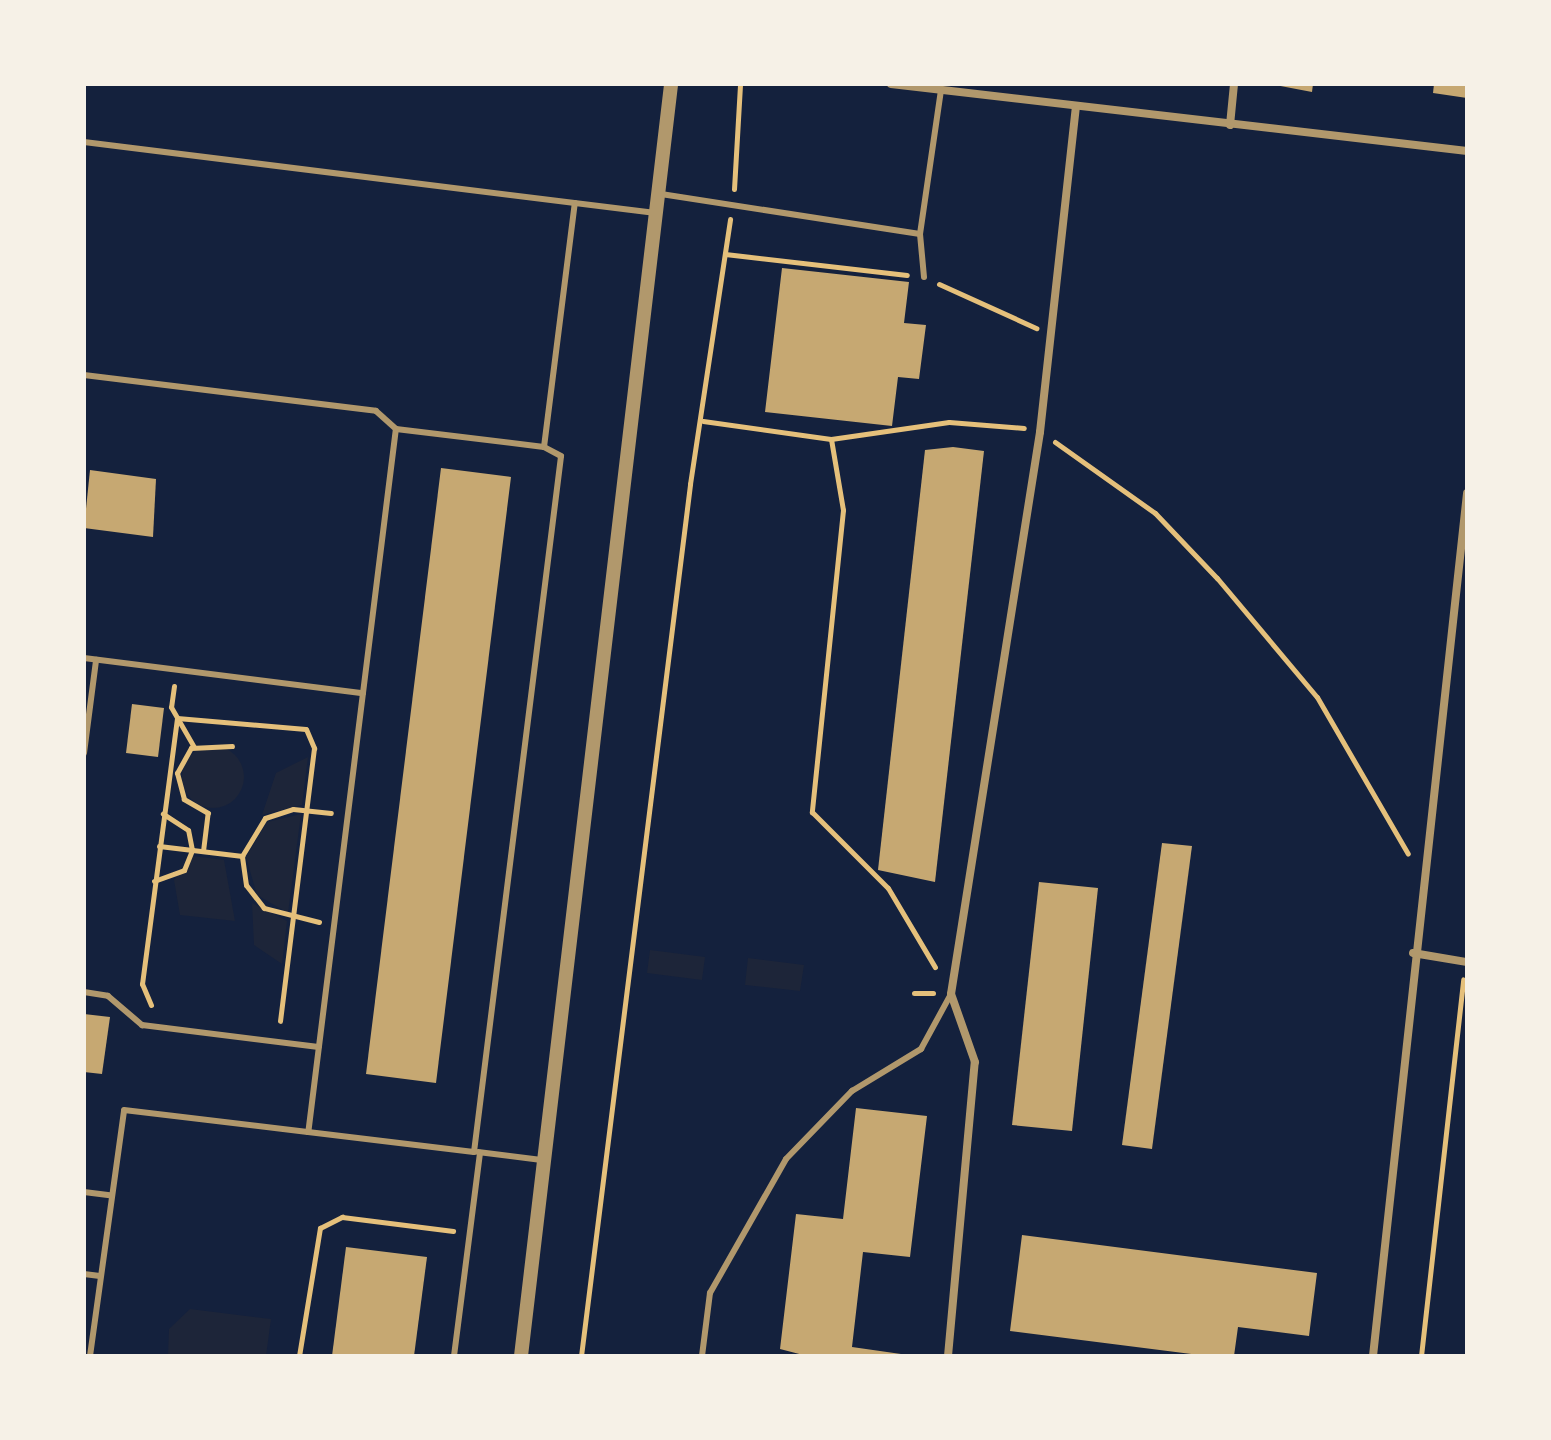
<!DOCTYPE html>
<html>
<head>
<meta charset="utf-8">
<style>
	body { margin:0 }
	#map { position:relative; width:1551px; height:1440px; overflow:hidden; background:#14213d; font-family:Barlow,sans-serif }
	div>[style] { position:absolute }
	.green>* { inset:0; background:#1d2539 }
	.round { border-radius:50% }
	.building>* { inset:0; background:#c6a872 }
	.path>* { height:5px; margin:-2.5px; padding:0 2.5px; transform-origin:2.5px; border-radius:2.5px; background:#e5c07b }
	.service>* { height:6px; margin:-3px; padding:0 3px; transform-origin:3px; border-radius:3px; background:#b1986c }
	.minor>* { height:8px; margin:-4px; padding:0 4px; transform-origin:4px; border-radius:4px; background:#b1986c }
	.tertiary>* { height:14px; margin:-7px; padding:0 7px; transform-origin:7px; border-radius:7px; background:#b1986c }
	span { translate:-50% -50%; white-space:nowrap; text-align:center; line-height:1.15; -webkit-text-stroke:7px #f6f1e7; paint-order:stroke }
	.frame { position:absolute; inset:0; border:86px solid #f6f1e7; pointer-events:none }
</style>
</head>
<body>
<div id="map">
	<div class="green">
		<i class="round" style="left:182px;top:746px;width:62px;height:62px"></i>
		<i style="clip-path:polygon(308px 757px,302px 805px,262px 815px,276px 773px)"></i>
		<i style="clip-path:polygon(301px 814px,288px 913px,257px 895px,246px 857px,267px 822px)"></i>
		<i style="clip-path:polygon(193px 856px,224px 860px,235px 921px,180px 915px,174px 880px)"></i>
		<i style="clip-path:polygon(252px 903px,287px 921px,282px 964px,254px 945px)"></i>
		<i style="clip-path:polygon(650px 950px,705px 957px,702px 980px,647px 973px)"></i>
		<i style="clip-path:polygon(748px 958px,804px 965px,800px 991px,745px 985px)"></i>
		<i style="clip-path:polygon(190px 1309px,271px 1319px,266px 1356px,168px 1356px,169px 1329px)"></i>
	</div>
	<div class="building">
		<i style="clip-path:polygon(1270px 84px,1313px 84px,1312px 92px)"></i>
		<i style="clip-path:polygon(1434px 84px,1467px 84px,1467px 98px,1433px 93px)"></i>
		<i style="clip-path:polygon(782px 268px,909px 282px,904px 323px,926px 325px,919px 379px,898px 377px,892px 426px,765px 412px)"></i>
		<i style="clip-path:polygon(953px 447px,984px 451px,935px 882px,878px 870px,925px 450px)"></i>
		<i style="clip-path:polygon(441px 468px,511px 477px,436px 1083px,366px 1074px)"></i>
		<i style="clip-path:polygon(90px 470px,156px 479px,153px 537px,84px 528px)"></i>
		<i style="clip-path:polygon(132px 704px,164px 708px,158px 757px,126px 753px)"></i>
		<i style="clip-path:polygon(1162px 843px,1192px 846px,1152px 1149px,1122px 1145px)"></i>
		<i style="clip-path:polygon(1039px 882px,1098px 888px,1072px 1131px,1012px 1125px)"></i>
		<i style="clip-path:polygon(84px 1014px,110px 1017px,102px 1074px,84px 1072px)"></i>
		<i style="clip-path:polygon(856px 1108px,927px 1116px,910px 1257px,863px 1252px,852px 1347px,915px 1356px,807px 1356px,780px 1349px,796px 1214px,843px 1219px)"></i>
		<i style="clip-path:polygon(1022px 1235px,1317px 1273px,1309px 1336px,1238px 1327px,1234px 1356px,1207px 1356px,1010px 1331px)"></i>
		<i style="clip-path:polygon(346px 1247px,427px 1257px,414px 1356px,332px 1356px)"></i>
	</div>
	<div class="path">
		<i style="left:734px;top:189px;width:105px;rotate:-86.7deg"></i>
		<i style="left:725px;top:254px;width:183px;rotate:6.6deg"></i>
		<i style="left:939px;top:284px;width:107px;rotate:24.4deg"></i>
		<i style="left:703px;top:421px;width:129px;rotate:8deg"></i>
		<i style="left:831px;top:439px;width:119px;rotate:-8.2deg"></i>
		<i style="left:949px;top:422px;width:75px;rotate:4.6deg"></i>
		<i style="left:831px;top:439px;width:72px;rotate:80.4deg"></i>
		<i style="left:843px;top:510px;width:304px;rotate:95.9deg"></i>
		<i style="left:812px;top:812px;width:107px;rotate:45deg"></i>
		<i style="left:888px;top:888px;width:92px;rotate:59.3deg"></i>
		<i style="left:1055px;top:442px;width:123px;rotate:35.4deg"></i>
		<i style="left:1155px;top:513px;width:90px;rotate:46.4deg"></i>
		<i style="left:1217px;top:578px;width:155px;rotate:50deg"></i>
		<i style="left:1317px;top:697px;width:181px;rotate:59.9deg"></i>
		<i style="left:174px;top:686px;width:21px;rotate:98deg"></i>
		<i style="left:171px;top:707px;width:46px;rotate:60.1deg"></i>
		<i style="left:159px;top:846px;width:84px;rotate:6.9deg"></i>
		<i style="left:203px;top:851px;width:38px;rotate:-83deg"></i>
		<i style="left:208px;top:813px;width:28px;rotate:-150deg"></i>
		<i style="left:184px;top:799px;width:27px;rotate:-105deg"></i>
		<i style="left:177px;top:773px;width:29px;rotate:-61deg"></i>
		<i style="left:191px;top:748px;width:41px;rotate:-2.8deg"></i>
		<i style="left:154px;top:881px;width:32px;rotate:-20deg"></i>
		<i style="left:184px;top:870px;width:22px;rotate:-68deg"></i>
		<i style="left:192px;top:850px;width:20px;rotate:-101deg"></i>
		<i style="left:188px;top:830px;width:30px;rotate:-147deg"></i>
		<i style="left:319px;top:922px;width:57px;rotate:-165.7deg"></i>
		<i style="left:264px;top:908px;width:29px;rotate:-128deg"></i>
		<i style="left:246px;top:885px;width:29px;rotate:-98deg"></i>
		<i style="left:242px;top:856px;width:44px;rotate:-58.8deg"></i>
		<i style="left:265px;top:818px;width:29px;rotate:-18deg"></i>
		<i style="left:293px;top:809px;width:38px;rotate:6deg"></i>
		<i style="left:914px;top:993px;width:19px"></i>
		<i style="left:151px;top:1005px;width:23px;rotate:-113deg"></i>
		<i style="left:142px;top:984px;width:268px;rotate:-82.5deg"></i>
		<i style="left:177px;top:718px;width:129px;rotate:4.9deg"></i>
		<i style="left:306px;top:729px;width:21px;rotate:67deg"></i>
		<i style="left:314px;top:748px;width:275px;rotate:97.1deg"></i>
		<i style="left:299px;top:1356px;width:130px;rotate:-80.7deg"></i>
		<i style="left:320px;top:1228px;width:25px;rotate:-27deg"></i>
		<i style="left:342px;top:1217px;width:112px;rotate:7.2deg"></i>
		<i style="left:581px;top:1356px;width:879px;rotate:-82.87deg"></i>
		<i style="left:690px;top:484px;width:268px;rotate:-81.4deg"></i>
		<i style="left:1421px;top:1356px;width:379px;rotate:-83.6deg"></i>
	</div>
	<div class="service">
		<i style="left:84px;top:142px;width:576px;rotate:7.08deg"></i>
		<i style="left:661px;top:194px;width:262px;rotate:8.8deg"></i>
		<i style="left:924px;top:277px;width:43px;rotate:-95.3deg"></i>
		<i style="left:920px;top:234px;width:146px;rotate:-81.7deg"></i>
		<i style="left:84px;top:375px;width:294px;rotate:7deg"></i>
		<i style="left:376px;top:411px;width:27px;rotate:42deg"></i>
		<i style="left:84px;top:658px;width:281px;rotate:7.2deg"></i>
		<i style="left:363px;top:693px;width:266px;rotate:-82.9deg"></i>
		<i style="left:396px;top:429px;width:149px;rotate:6.9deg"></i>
		<i style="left:544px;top:447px;width:246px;rotate:-82.8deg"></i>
		<i style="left:363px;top:693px;width:442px;rotate:97.1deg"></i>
		<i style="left:308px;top:1132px;width:167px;rotate:6.9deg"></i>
		<i style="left:474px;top:1152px;width:701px;rotate:-82.87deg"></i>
		<i style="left:561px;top:456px;width:19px;rotate:-152deg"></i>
		<i style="left:84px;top:753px;width:94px;rotate:-82.6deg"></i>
		<i style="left:84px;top:992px;width:24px;rotate:9deg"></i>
		<i style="left:108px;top:996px;width:45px;rotate:40.5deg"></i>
		<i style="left:142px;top:1025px;width:178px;rotate:7.1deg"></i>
		<i style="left:478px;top:1152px;width:64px;rotate:7.1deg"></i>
		<i style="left:84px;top:1192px;width:26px;rotate:7deg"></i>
		<i style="left:84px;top:1274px;width:16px;rotate:7deg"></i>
		<i style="left:90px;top:1356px;width:248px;rotate:-82.1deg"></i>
		<i style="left:124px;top:1110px;width:185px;rotate:6.8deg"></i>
		<i style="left:454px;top:1356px;width:205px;rotate:-82.7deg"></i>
		<i style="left:702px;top:1356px;width:64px;rotate:-82.8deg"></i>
		<i style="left:710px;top:1293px;width:154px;rotate:-60.4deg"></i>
		<i style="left:786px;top:1159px;width:95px;rotate:-45.9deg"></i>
		<i style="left:852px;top:1091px;width:81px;rotate:-31.3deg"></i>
		<i style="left:921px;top:1049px;width:63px;rotate:-61.4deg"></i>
	</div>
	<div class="minor">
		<i style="left:891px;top:84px;width:580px;rotate:6.63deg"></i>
		<i style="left:1230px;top:125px;width:41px;rotate:-84.4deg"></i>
		<i style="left:1413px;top:953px;width:55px;rotate:9.5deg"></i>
		<i style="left:948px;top:1356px;width:295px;rotate:-84.8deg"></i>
		<i style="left:975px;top:1062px;width:72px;rotate:-109.4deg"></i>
		<i style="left:951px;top:994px;width:569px;rotate:-81deg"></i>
		<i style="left:1040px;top:432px;width:326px;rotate:-83.7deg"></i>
		<i style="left:1373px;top:1356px;width:868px;rotate:-83.78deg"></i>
	</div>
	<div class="tertiary">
		<i style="left:521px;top:1356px;width:1281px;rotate:-83.27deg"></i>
	</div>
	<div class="frame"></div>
</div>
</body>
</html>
